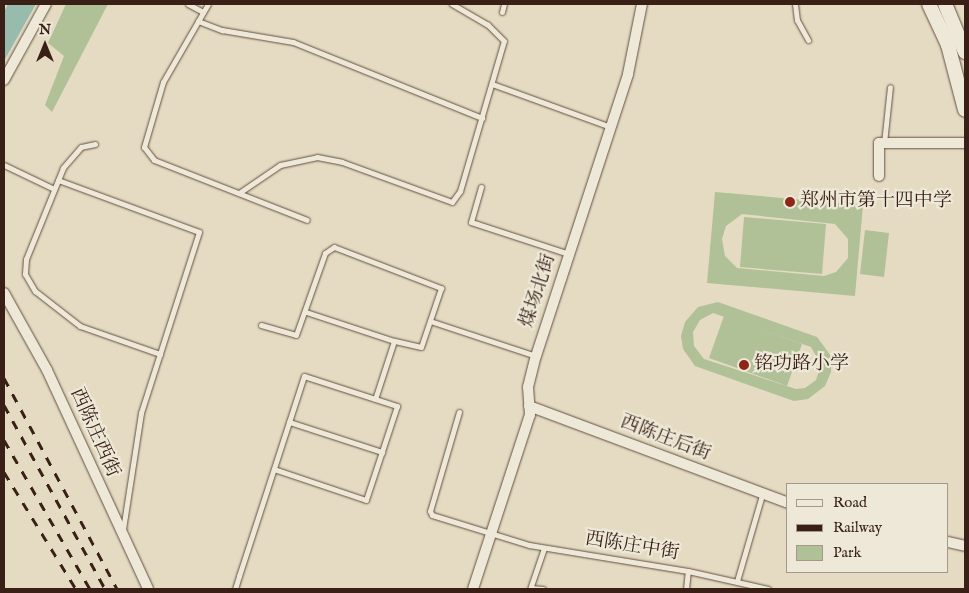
<!DOCTYPE html>
<html>
<head>
<meta charset="utf-8">
<style>
	body { margin:0 }
	#map { position:relative; width:969px; height:593px; overflow:hidden; background:#e4dbc2; font-family:"IM FELL English","Noto Serif SC",serif }
	div>[style] { position:absolute }
	.green>* { inset:0; background:#b0c197 }
	.water>* { inset:0; background:#97bcae }
	.roads { filter:drop-shadow(0 0 1px #644e41) drop-shadow(0 0 1px #644e41) }
	.service>* { height:5px; margin:-2.5px; padding:0 2.5px; transform-origin:2.5px; border-radius:2.5px; background:#ede8d7 }
	.minor>* { height:10px; margin:-5px; padding:0 5px; transform-origin:5px; border-radius:5px; background:#ede8d7 }
	.secondary>* { height:14px; margin:-7px; padding:0 7px; transform-origin:7px; border-radius:7px; background:#ede8d7 }
	.rail>* { height:3px; margin-top:-1.5px; transform-origin:0; background:repeating-linear-gradient(90deg,#391f16 0 9px,transparent 0 18px) }
	.dots>* { width:14px; height:14px; translate:-50% -50%; box-sizing:border-box; border:2px solid #ede8d7; border-radius:50% }
	span { translate:-50% -50%; white-space:nowrap; text-align:center; line-height:1.15; -webkit-text-stroke:4.5px #ede8d7; paint-order:stroke }
	.poi-label { font-size:19px; color:#391f16 }
	.left { translate:0 -50%; text-align:left }
	.street-label { font-size:19px; color:#391f16 }
	.frame { position:absolute; inset:0; border:5px solid #391f16; pointer-events:none }
	.legend { position:absolute; left:786px; top:483px; width:162px; height:90px; box-sizing:border-box; background:#ede8d7; border:1px solid #a5988a; margin:0; padding:6px 9px; list-style:none; font-size:15px; color:#391f16 }
	.legend li { display:flex; align-items:center; gap:10px; height:25px }
	.legend b { width:25px; border:1px solid #a5988a }
	.north { position:absolute; left:20px; top:20px; width:50px; height:50px; -webkit-text-stroke:4px #ede8d7; paint-order:stroke; rotate:0deg; font-size:14px; font-weight:700; line-height:20px; text-align:center; color:#391f16 }
	.north::after { content:''; display:block; margin:auto; width:18px; height:22px; background:#391f16; clip-path:polygon(50% 0,100% 100%,50% 72%,0 100%) }
</style>
</head>
<body>
<div id="map">
	<div class="green">
		<i style="clip-path:polygon(66px 4px,108px 4px,52px 112px,45px 105px,64px 56px,48px 43px)"></i>
		<i style="clip-path:polygon(evenodd,715px 192px,863px 205px,855px 296px,707px 283px,715px 192px,742px 214px,835px 224px,848px 239px,848px 258px,836px 272px,824px 276px,737px 268px,725px 256px,722px 239px,726px 226px,742px 214px)"></i>
		<i style="clip-path:polygon(744px 217px,826px 224px,822px 274px,740px 267px)"></i>
		<i style="clip-path:polygon(865px 230px,889px 233px,884px 277px,860px 274px)"></i>
		<i style="clip-path:polygon(evenodd,718px 302px,817px 337px,831px 356px,831px 372px,825px 386px,808px 399px,794px 401px,695px 366px,683px 349px,681px 336px,685px 322px,698px 307px,718px 302px,713px 313px,811px 347px,821px 365px,816px 380px,805px 388px,796px 389px,704px 359px,694px 346px,693px 332px,700px 320px,713px 313px)"></i>
		<i style="clip-path:polygon(724px 316px,802px 344px,787px 386px,709px 358px)"></i>
	</div>
	<div class="water">
		<i style="clip-path:polygon(8px 4px,36px 4px,4px 61px,4px 12px)"></i>
	</div>
	<div class="roads">
		<div class="service">
			<i style="left:188px;top:4px;width:17px;rotate:28deg"></i>
			<i style="left:208px;top:4px;width:90px;rotate:120deg"></i>
			<i style="left:163px;top:82px;width:68px;rotate:106.3deg"></i>
			<i style="left:144px;top:147px;width:16px;rotate:52deg"></i>
			<i style="left:154px;top:160px;width:164px;rotate:21.4deg"></i>
			<i style="left:795px;top:4px;width:16px;rotate:83deg"></i>
			<i style="left:797px;top:20px;width:23px;rotate:61deg"></i>
			<i style="left:502px;top:12px;width:8px;rotate:-76deg"></i>
			<i style="left:198px;top:21px;width:26px;rotate:21deg"></i>
			<i style="left:222px;top:30px;width:72px;rotate:9.6deg"></i>
			<i style="left:293px;top:42px;width:204px;rotate:21.9deg"></i>
			<i style="left:492px;top:84px;width:127px;rotate:19.9deg"></i>
			<i style="left:884px;top:143px;width:56px;rotate:-83.9deg"></i>
			<i style="left:95px;top:144px;width:14px;rotate:168deg"></i>
			<i style="left:81px;top:147px;width:28px;rotate:131deg"></i>
			<i style="left:63px;top:168px;width:98px;rotate:112.1deg"></i>
			<i style="left:26px;top:259px;width:15px;rotate:94deg"></i>
			<i style="left:25px;top:274px;width:20px;rotate:60deg"></i>
			<i style="left:35px;top:291px;width:57px;rotate:37.9deg"></i>
			<i style="left:80px;top:326px;width:85px;rotate:19.3deg"></i>
			<i style="left:4px;top:165px;width:55px;rotate:25.6deg"></i>
			<i style="left:58px;top:180px;width:150px;rotate:20.2deg"></i>
			<i style="left:199px;top:232px;width:190px;rotate:107.8deg"></i>
			<i style="left:141px;top:413px;width:117px;rotate:98.8deg"></i>
			<i style="left:481px;top:187px;width:36px;rotate:106deg"></i>
			<i style="left:471px;top:222px;width:103px;rotate:18.1deg"></i>
			<i style="left:239px;top:193px;width:50px;rotate:-34.3deg"></i>
			<i style="left:280px;top:165px;width:38px;rotate:-12deg"></i>
			<i style="left:317px;top:157px;width:25px;rotate:11deg"></i>
			<i style="left:342px;top:162px;width:117px;rotate:20deg"></i>
			<i style="left:452px;top:202px;width:14px;rotate:-54deg"></i>
			<i style="left:460px;top:191px;width:156px;rotate:-73.7deg"></i>
			<i style="left:504px;top:41px;width:23px;rotate:-135deg"></i>
			<i style="left:488px;top:25px;width:42px;rotate:-149.7deg"></i>
			<i style="left:306px;top:312px;width:93px;rotate:18.2deg"></i>
			<i style="left:394px;top:341px;width:61px;rotate:108.1deg"></i>
			<i style="left:430px;top:321px;width:112px;rotate:18.3deg"></i>
			<i style="left:261px;top:325px;width:36px;rotate:16deg"></i>
			<i style="left:296px;top:335px;width:87px;rotate:-70.5deg"></i>
			<i style="left:325px;top:253px;width:11px;rotate:-34deg"></i>
			<i style="left:334px;top:247px;width:115px;rotate:21deg"></i>
			<i style="left:441px;top:288px;width:62px;rotate:108.7deg"></i>
			<i style="left:421px;top:347px;width:28px;rotate:-167deg"></i>
			<i style="left:459px;top:412px;width:103px;rotate:106.3deg"></i>
			<i style="left:430px;top:511px;width:4px;rotate:63deg"></i>
			<i style="left:432px;top:515px;width:102px;rotate:17.2deg"></i>
			<i style="left:529px;top:545px;width:161px;rotate:9.3deg"></i>
			<i style="left:688px;top:571px;width:82px;rotate:12.7deg"></i>
			<i style="left:289px;top:422px;width:98px;rotate:17.9deg"></i>
			<i style="left:737px;top:581px;width:90px;rotate:-73.8deg"></i>
			<i style="left:531px;top:588px;width:12px;rotate:5deg"></i>
			<i style="left:235px;top:589px;width:14px;rotate:-73deg"></i>
			<i style="left:239px;top:576px;width:210px;rotate:-72deg"></i>
			<i style="left:304px;top:376px;width:98px;rotate:17.9deg"></i>
			<i style="left:397px;top:406px;width:99px;rotate:108.3deg"></i>
			<i style="left:366px;top:500px;width:97px;rotate:-161.4deg"></i>
			<i style="left:530px;top:589px;width:43px;rotate:-71.1deg"></i>
			<i style="left:686px;top:589px;width:18px;rotate:-84deg"></i>
		</div>
		<div class="minor">
			<i style="left:4px;top:80px;width:87px;rotate:-61.1deg"></i>
			<i style="left:879px;top:176px;width:33px;rotate:-90deg"></i>
			<i style="left:879px;top:143px;width:86px"></i>
			<i style="left:4px;top:293px;width:88px;rotate:60.8deg"></i>
			<i style="left:47px;top:370px;width:241px;rotate:65.2deg"></i>
			<i style="left:529px;top:406px;width:277px;rotate:20.5deg"></i>
			<i style="left:948px;top:542px;width:17px;rotate:13deg"></i>
			<i style="left:473px;top:589px;width:183px;rotate:-71.9deg"></i>
			<i style="left:530px;top:415px;width:28px;rotate:-94deg"></i>
			<i style="left:528px;top:387px;width:32px;rotate:-76deg"></i>
			<i style="left:536px;top:356px;width:297px;rotate:-71.9deg"></i>
			<i style="left:628px;top:74px;width:71px;rotate:-78.7deg"></i>
		</div>
		<div class="secondary">
			<i style="left:929px;top:4px;width:45px;rotate:65.1deg"></i>
			<i style="left:948px;top:45px;width:67px;rotate:75.3deg"></i>
			<i style="left:945px;top:4px;width:52px;rotate:67.4deg"></i>
		</div>
	</div>
	<div class="rail">
		<i style="left:4px;top:378px;width:239px;rotate:61.8deg"></i>
		<i style="left:4px;top:405px;width:210px;rotate:61.2deg"></i>
		<i style="left:4px;top:440px;width:172px;rotate:60deg"></i>
		<i style="left:4px;top:472px;width:137px;rotate:58.4deg"></i>
	</div>
	<div class="dots">
		<i style="left:790px;top:202px;background:#8f2418"></i>
		<i style="left:744px;top:365px;background:#8f2418"></i>
	</div>
	<div class="poi-label">
		<span class="left" style="left:800px;top:202px">郑州市第十四中学</span>
		<span class="left" style="left:754px;top:365px">铭功路小学</span>
	</div>
	<div class="street-label">
		<span style="left:539px;top:291px;rotate:-72deg">煤场北街</span>
		<span style="left:94px;top:433px;rotate:66deg">西陈庄西街</span>
		<span style="left:665px;top:439px;rotate:21deg">西陈庄后街</span>
		<span style="left:632px;top:547px;rotate:9deg">西陈庄中街</span>
	</div>
	<div class="frame"></div>
	<ul class="legend">
	<li><b style="height:6px;background:#ede8d7"></b>Road</li>
	<li><b style="height:6px;background:#391f16"></b>Railway</li>
	<li><b style="height:14px;background:#b0c197"></b>Park</li>
	</ul>
	<div class="north">N</div>
</div>
</body>
</html>
